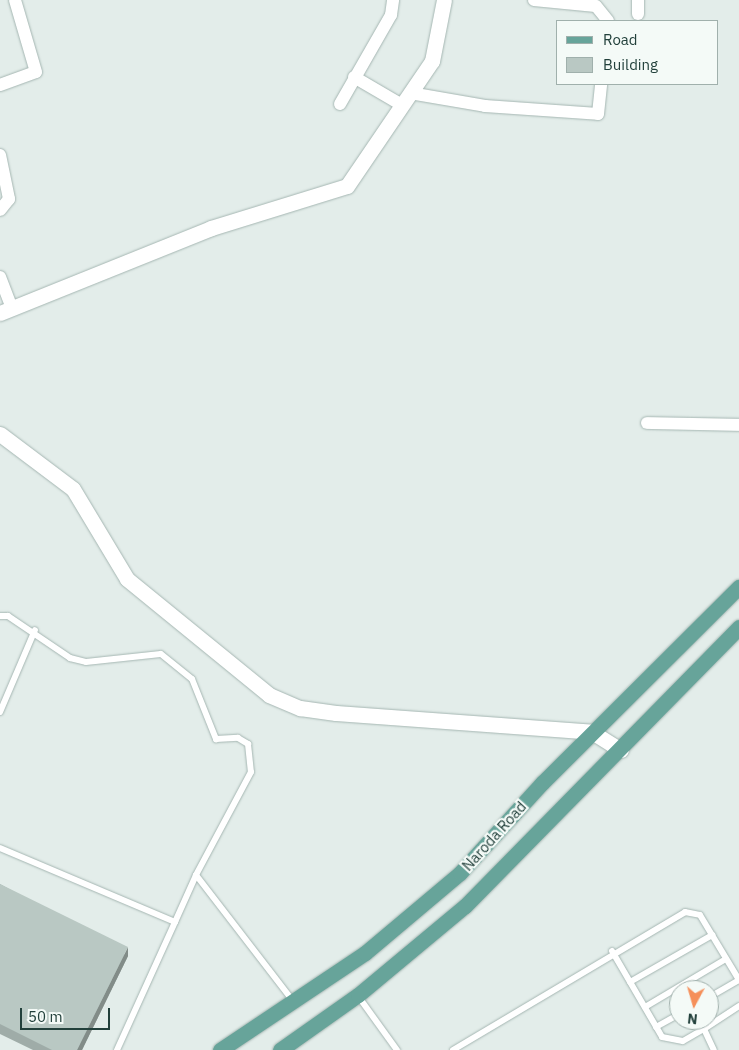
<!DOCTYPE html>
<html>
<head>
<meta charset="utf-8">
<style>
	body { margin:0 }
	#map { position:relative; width:739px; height:1050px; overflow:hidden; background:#e3edea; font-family:"IBM Plex Sans",sans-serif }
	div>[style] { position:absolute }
	.roads { filter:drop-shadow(0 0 1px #a5b6b2) drop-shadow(0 0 1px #a5b6b2) }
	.lane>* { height:6px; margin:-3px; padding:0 3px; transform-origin:3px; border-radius:3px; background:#fff }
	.street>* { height:12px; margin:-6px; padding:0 6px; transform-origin:6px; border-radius:6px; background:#fff }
	.secondary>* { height:15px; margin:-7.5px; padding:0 7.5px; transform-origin:7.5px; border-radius:7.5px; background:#fff }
	.primary>* { height:15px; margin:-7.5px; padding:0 7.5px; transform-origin:7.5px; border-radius:7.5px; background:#67a49a }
	.wall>* { inset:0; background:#9faca8 }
	.shaded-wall>* { inset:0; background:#828c88 }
	.building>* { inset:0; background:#b9c8c3 }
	span { translate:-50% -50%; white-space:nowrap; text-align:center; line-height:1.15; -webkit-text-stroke:4.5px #f4faf7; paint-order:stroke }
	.street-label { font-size:15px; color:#22403b }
	.legend { position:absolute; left:556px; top:20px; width:162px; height:65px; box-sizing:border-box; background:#f4faf7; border:1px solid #a0b0ac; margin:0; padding:6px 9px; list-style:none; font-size:15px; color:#22403b }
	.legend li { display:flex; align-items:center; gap:10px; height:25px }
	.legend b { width:25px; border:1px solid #a0b0ac }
	.north { position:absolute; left:669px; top:980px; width:50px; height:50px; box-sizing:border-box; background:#f4faf7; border:1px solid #a0b0ac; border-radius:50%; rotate:186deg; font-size:14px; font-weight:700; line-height:20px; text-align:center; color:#22403b }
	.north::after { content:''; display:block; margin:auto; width:18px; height:22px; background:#f58f5a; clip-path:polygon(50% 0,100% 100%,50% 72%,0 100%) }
	.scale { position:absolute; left:20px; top:1008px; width:90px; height:22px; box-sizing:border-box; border:2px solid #22403b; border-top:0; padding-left:6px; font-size:15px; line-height:18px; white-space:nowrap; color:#22403b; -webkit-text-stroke:4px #f4faf7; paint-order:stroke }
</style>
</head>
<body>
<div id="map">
	<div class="roads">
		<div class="lane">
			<i style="left:0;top:616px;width:8px"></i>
			<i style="left:8px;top:616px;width:75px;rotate:34.1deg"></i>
			<i style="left:70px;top:658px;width:16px;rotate:14deg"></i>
			<i style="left:86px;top:662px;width:75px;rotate:-6.1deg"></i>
			<i style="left:161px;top:654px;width:40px;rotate:39deg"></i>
			<i style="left:192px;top:679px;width:65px;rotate:68.2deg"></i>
			<i style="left:216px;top:739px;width:22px;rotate:-3deg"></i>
			<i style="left:238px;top:738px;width:12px;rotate:31deg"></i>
			<i style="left:248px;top:744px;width:28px;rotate:84deg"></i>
			<i style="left:251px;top:772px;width:117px;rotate:118.1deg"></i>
			<i style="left:196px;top:875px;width:159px;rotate:52.4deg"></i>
			<i style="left:0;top:712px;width:89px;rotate:-66.9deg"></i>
			<i style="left:0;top:848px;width:190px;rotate:22.9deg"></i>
			<i style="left:175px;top:922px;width:51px;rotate:-65.9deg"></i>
			<i style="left:612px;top:951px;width:99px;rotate:59.8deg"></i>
			<i style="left:662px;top:1037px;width:21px;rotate:11deg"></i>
			<i style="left:683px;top:1041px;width:24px;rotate:-30deg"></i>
			<i style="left:704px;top:1029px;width:23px;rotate:65deg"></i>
			<i style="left:630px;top:982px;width:95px;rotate:-29.8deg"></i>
			<i style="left:358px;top:996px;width:67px;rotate:54.2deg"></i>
			<i style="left:645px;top:1007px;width:94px;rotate:-30.7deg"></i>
			<i style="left:656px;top:1027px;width:26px;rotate:-29deg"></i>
			<i style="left:704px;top:1029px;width:42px;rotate:-33.3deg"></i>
			<i style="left:117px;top:1050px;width:141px;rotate:-65.6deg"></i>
			<i style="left:453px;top:1050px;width:270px;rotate:-30.7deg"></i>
			<i style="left:685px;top:912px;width:15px;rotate:11deg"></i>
			<i style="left:700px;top:915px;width:76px;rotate:59deg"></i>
			<i style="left:739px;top:980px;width:34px;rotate:150deg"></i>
		</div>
		<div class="street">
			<i style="left:534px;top:0;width:62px;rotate:5.5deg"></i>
			<i style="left:596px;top:6px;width:19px;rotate:51deg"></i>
			<i style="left:638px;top:14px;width:14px;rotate:-90deg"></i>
			<i style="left:354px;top:77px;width:56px;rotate:30.3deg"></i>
			<i style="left:0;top:85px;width:38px;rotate:-20deg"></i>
			<i style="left:36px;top:72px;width:75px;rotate:-106.3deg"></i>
			<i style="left:410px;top:93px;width:76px;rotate:9.8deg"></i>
			<i style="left:485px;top:106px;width:113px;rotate:4deg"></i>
			<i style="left:598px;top:114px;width:30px;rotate:-84deg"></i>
			<i style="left:340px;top:104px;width:103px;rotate:-60.2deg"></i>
			<i style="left:391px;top:15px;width:15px;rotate:-82deg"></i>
			<i style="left:0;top:155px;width:45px;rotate:78.4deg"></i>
			<i style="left:9px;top:199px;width:14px;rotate:129deg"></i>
			<i style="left:0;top:277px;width:33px;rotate:69deg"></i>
			<i style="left:647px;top:423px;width:92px;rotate:1.2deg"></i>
		</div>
		<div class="secondary">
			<i style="left:0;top:313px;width:227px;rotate:-21.9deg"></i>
			<i style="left:211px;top:228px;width:142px;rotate:-17.2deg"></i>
			<i style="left:347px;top:186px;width:151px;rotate:-55.8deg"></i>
			<i style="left:432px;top:61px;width:62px;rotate:-78.9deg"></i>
			<i style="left:0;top:434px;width:91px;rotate:37deg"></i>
			<i style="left:73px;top:489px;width:105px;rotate:59deg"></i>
			<i style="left:127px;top:579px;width:183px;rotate:39.2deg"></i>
			<i style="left:269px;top:695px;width:34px;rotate:23deg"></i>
			<i style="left:300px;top:708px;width:36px;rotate:8deg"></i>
			<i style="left:336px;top:713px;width:257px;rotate:4.2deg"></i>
			<i style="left:592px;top:732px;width:34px;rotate:32deg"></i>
		</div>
		<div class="primary">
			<i style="left:220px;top:1050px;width:174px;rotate:-33.8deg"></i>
			<i style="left:365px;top:953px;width:124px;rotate:-40.1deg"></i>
			<i style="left:460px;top:873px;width:122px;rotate:-47.7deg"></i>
			<i style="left:542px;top:783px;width:278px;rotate:-44.9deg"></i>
			<i style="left:280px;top:1050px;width:95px;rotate:-35.2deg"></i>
			<i style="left:358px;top:995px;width:139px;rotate:-39.8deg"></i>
			<i style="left:465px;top:906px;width:391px;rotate:-45.5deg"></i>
		</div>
	</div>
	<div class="wall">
		<i style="clip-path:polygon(0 884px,128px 956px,82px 1050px,33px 1050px,0 1034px)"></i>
	</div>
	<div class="shaded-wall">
		<i style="clip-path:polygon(128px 947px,128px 956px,82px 1050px,77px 1050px)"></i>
	</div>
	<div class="building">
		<i style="clip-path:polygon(0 884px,128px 947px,77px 1050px,52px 1050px,0 1024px)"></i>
	</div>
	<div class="street-label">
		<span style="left:494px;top:836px;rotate:-48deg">Naroda Road</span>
	</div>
	<ul class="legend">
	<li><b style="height:6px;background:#67a49a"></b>Road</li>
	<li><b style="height:14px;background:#b9c8c3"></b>Building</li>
	</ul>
	<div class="north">N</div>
	<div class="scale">50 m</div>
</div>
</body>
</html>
